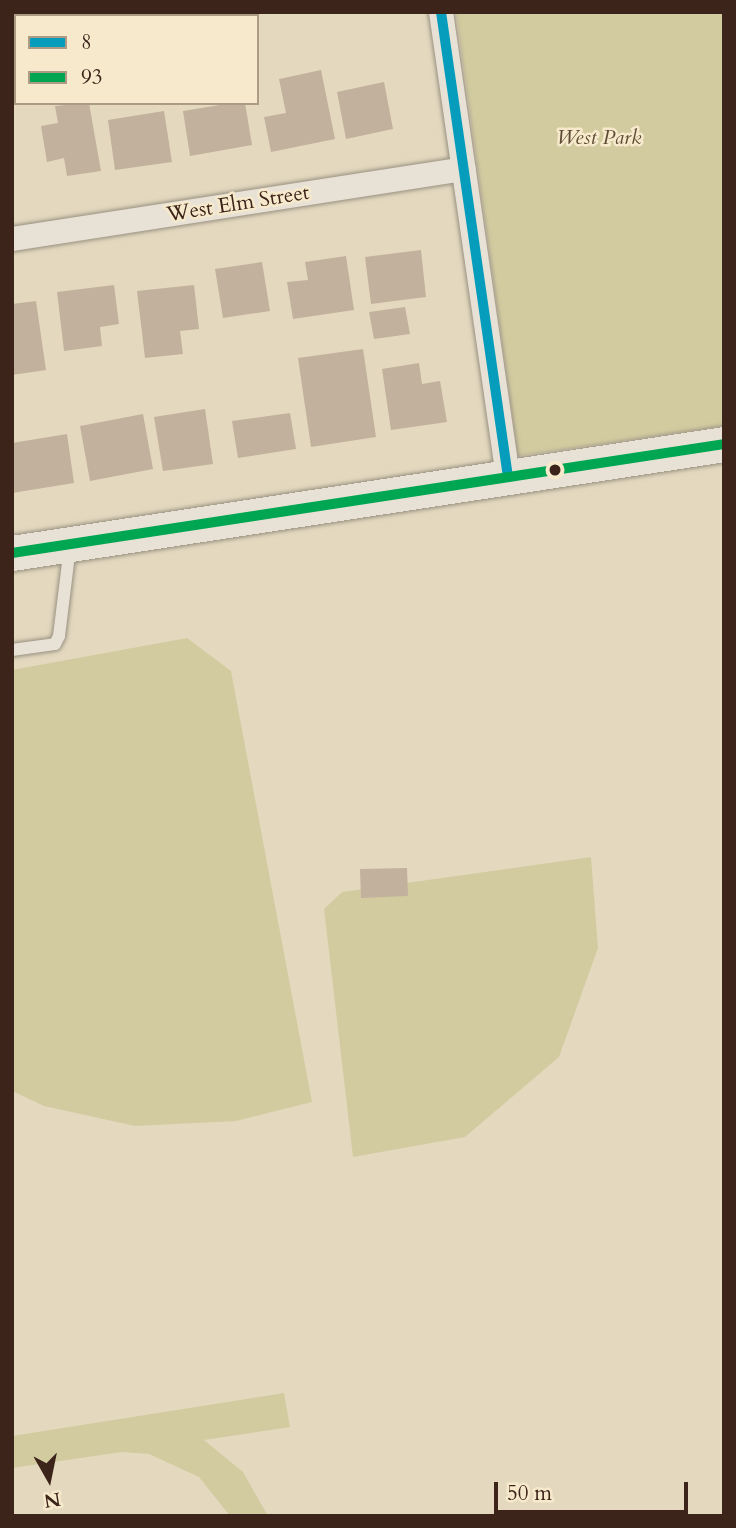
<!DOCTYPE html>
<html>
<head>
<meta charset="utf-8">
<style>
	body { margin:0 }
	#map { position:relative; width:736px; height:1528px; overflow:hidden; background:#e4d9bf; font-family:Cardo,serif }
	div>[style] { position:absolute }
	.green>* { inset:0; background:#d2cba0 }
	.building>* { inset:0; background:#c2b19c }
	.roads { filter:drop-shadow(0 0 2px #999081) drop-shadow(0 0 2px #999081) }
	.service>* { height:12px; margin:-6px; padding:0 6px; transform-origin:6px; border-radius:6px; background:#e8e2d6 }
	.minor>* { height:24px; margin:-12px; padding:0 12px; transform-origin:12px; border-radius:12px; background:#e8e2d6 }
	.secondary>* { height:35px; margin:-17.5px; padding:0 17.5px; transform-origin:17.5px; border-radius:17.5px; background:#e8e2d6 }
	.bus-1>* { height:10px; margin:-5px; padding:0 5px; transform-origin:5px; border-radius:5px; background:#069cbc }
	.bus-2>* { height:10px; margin:-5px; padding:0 5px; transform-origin:5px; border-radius:5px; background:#00a651 }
	.dots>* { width:19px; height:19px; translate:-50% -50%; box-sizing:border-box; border:4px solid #f7eacc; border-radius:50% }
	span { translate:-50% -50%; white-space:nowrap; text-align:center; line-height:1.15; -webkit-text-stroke:5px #f7eacc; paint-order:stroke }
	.park-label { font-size:21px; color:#5e4b35; font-style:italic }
	.street-label { font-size:21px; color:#3d241a }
	.frame { position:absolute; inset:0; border:14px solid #3d241a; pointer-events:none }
	.legend { position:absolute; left:14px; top:14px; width:245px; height:91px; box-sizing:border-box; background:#f7eacc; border:2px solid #ad9b85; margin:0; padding:9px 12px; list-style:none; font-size:21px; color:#3d241a }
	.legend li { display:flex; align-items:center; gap:14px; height:35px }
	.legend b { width:35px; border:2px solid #ad9b85 }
	.north { position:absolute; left:14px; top:1444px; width:70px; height:70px; -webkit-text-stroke:5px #f7eacc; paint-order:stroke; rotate:171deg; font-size:19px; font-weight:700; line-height:28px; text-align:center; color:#3d241a }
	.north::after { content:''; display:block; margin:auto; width:24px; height:32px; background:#3d241a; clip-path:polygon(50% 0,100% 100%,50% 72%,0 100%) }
	.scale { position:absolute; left:494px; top:1482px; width:194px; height:32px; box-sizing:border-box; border:4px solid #3d241a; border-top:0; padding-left:9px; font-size:21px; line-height:24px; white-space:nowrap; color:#3d241a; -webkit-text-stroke:5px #f7eacc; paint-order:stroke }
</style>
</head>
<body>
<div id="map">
	<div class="green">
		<i style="clip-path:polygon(456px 12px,724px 12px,724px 426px,518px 456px)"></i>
		<i style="clip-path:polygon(187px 638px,231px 671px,312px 1102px,236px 1121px,135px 1126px,44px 1106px,12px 1091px,12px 670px)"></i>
		<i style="clip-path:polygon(591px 857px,598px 948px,559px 1057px,465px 1137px,353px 1157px,324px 909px,342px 892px)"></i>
		<i style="clip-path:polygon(284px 1393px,290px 1427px,204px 1440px,243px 1472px,268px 1516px,230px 1516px,199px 1477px,149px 1454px,122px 1452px,12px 1468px,12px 1436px)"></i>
	</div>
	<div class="building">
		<i style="clip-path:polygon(16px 12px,82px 12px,82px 16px,17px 16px)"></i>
		<i style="clip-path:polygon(95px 12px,151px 12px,152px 16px,96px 16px)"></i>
		<i style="clip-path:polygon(170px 12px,229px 12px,230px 16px,170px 16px)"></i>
		<i style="clip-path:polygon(321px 70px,335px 139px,271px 152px,264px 117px,286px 113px,279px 79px)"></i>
		<i style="clip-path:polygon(384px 82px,393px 129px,346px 139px,337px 92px)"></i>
		<i style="clip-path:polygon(89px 103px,101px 171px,67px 176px,64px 158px,47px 162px,41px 126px,58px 123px,55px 106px)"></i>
		<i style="clip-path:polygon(232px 103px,245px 103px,252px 145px,190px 156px,183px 111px)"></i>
		<i style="clip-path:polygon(164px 111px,172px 162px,115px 170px,108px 120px)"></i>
		<i style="clip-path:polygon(421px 250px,426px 297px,371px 304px,365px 257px)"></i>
		<i style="clip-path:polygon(346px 256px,354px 310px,293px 319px,287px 282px,308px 280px,305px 262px)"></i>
		<i style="clip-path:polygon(262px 262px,270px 311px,223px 318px,215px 269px)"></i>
		<i style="clip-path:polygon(114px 285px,119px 324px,100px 327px,102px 346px,64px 351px,57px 292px)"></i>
		<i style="clip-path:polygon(194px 285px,199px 329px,180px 331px,183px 354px,145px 358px,137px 291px)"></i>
		<i style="clip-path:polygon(36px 301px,46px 370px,12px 375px,12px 304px)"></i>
		<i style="clip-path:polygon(405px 307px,410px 334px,374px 339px,369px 312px)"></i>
		<i style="clip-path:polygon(363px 349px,376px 437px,311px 447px,298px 358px)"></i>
		<i style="clip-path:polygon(419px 363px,422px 384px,440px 381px,447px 422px,391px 430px,382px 369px)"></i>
		<i style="clip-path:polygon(205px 409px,213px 464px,163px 471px,154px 417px)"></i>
		<i style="clip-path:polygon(290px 413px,296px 449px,238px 458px,232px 421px)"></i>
		<i style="clip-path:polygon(143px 414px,153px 469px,90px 481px,80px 426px)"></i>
		<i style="clip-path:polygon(67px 434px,74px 483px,12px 493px,12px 443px)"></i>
		<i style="clip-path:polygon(407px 868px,408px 896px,361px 898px,360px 869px)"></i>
	</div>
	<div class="roads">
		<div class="service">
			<i style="left:12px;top:650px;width:43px;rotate:-7.9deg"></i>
			<i style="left:55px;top:644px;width:9px;rotate:-63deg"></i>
			<i style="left:59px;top:636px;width:90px;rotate:-83deg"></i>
		</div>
		<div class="minor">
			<i style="left:441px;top:12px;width:468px;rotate:81.8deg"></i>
			<i style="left:12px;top:239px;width:457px;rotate:-8.8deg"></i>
		</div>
		<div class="secondary">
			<i style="left:12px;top:553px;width:720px;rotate:-8.7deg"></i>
		</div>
	</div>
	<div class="bus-1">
		<i style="left:441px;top:12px;width:468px;rotate:81.8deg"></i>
	</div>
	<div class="bus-2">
		<i style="left:12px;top:553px;width:720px;rotate:-8.7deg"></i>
	</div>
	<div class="dots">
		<i style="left:555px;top:470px;background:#3d241a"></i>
	</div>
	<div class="park-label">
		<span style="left:599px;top:138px">West Park</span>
	</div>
	<div class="street-label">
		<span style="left:238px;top:204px;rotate:-9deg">West Elm Street</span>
	</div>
	<div class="frame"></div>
	<ul class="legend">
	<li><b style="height:9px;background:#069cbc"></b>8</li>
	<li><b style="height:9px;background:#00a651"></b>93</li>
	</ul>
	<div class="north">N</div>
	<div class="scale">50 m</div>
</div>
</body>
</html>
